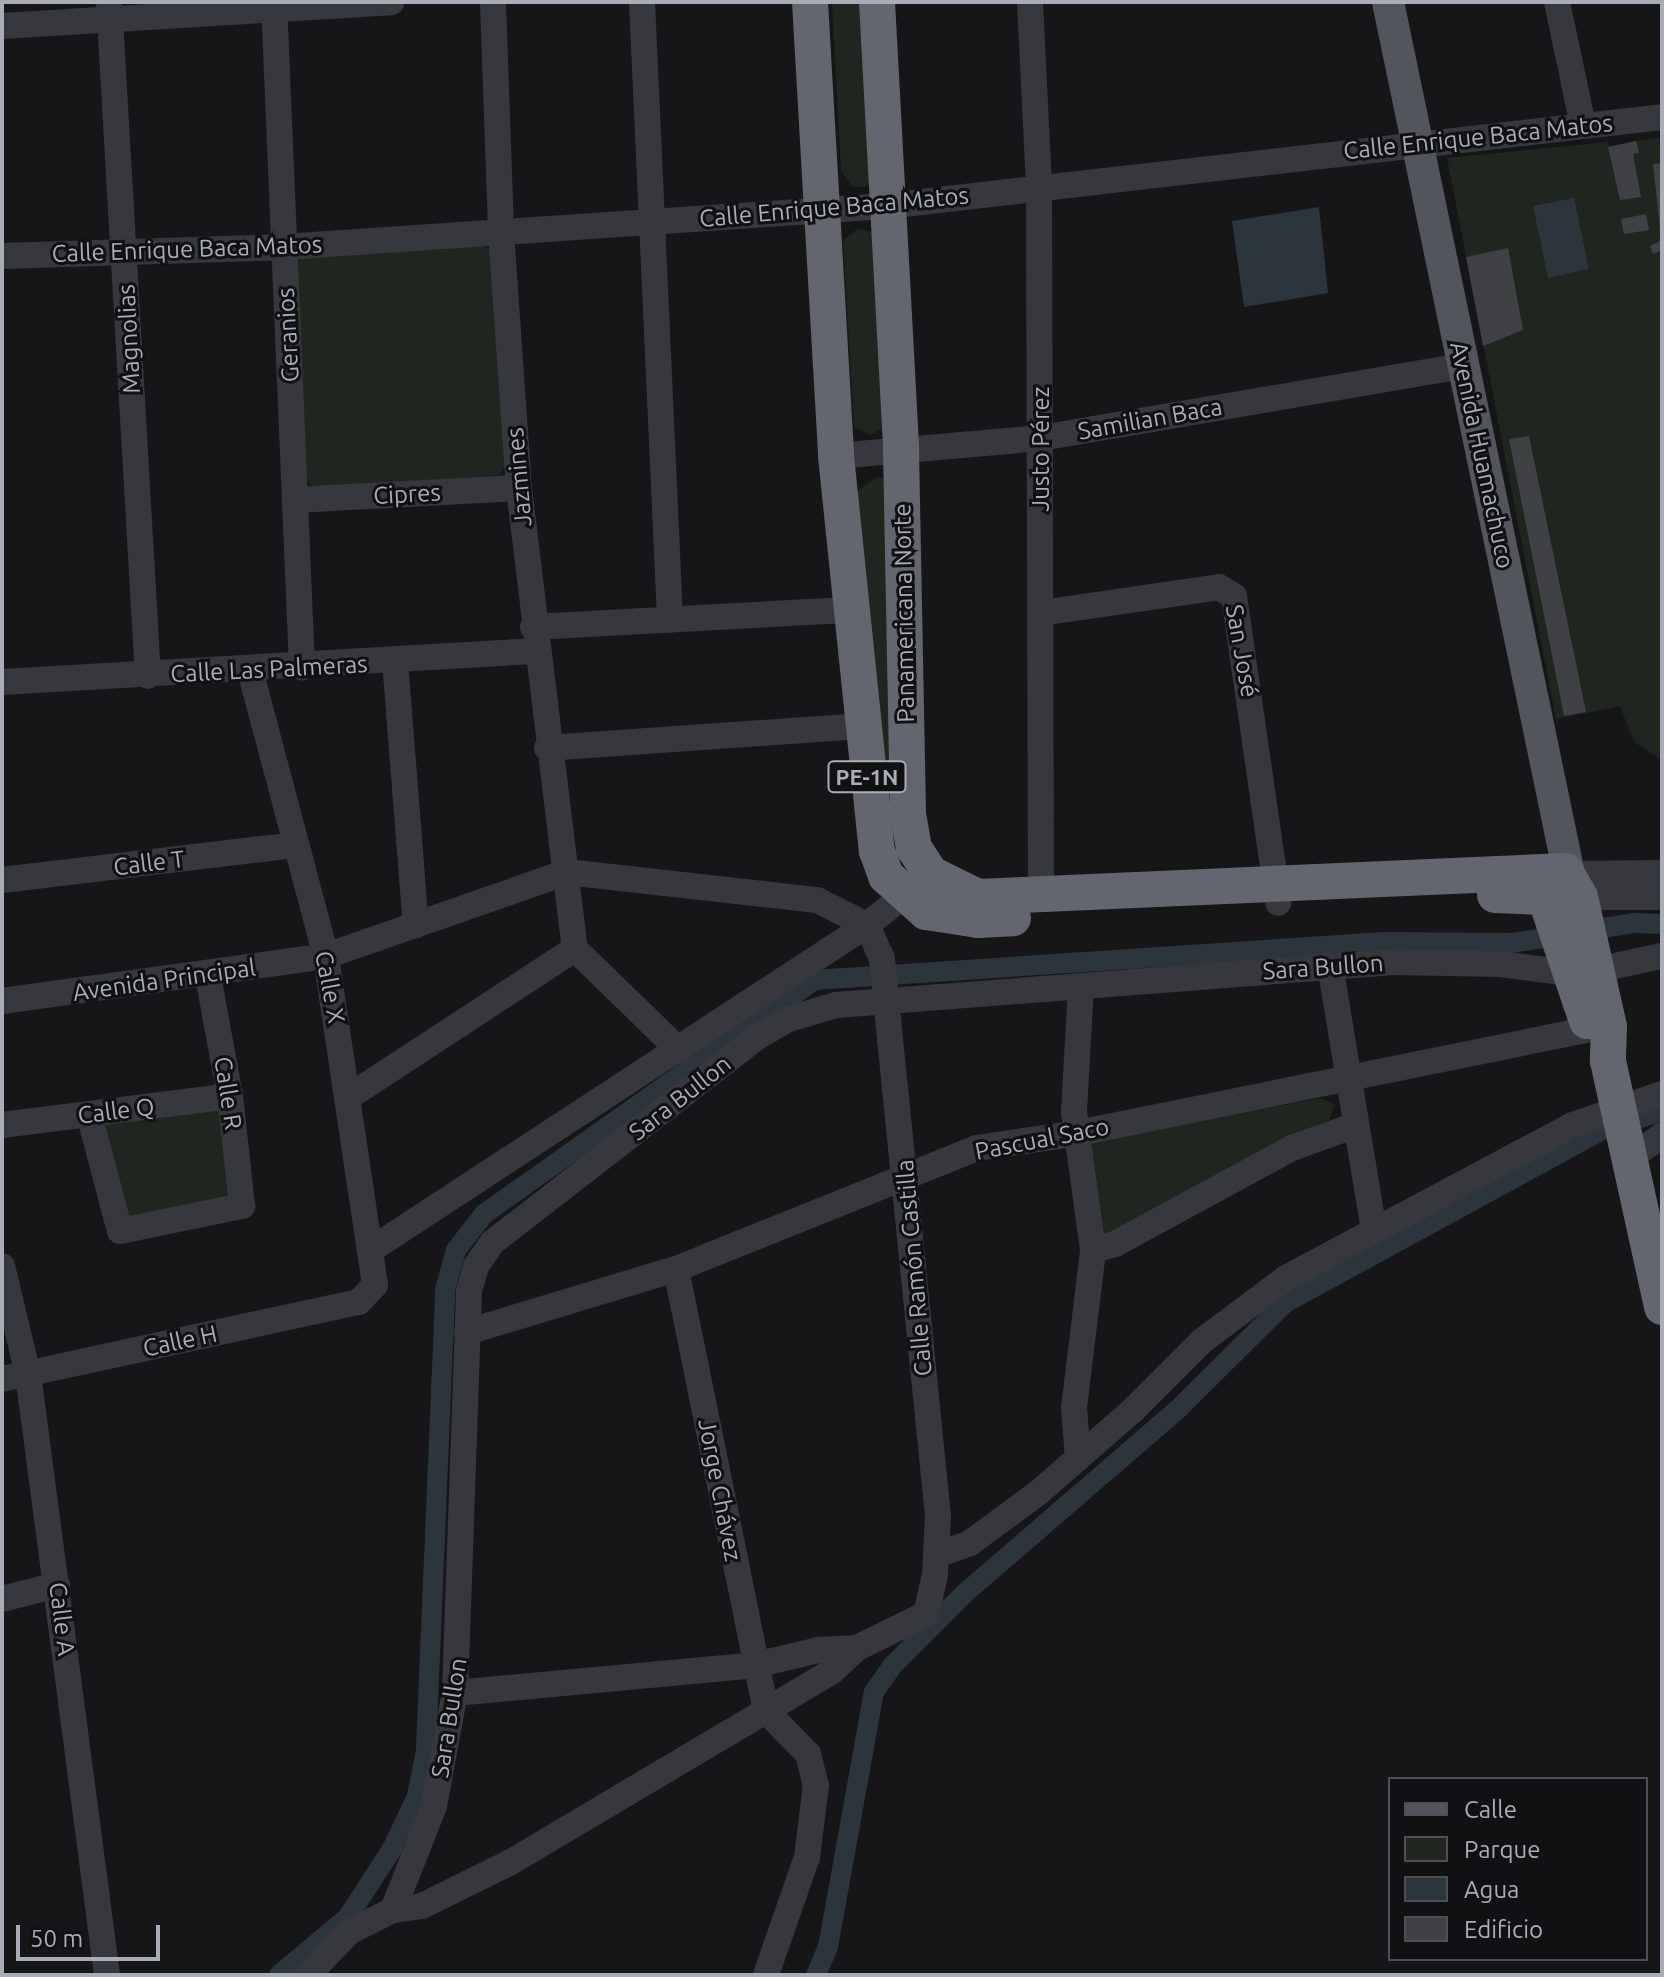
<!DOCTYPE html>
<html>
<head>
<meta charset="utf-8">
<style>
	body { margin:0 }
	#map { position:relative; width:1664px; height:1977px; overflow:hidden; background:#161618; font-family:Ubuntu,sans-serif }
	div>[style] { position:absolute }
	.green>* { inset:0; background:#1e261f }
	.water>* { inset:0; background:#2c353c }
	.canal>* { height:20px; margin:-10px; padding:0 10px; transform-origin:10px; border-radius:10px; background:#2c353c }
	.building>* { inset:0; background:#404145 }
	.minor>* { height:26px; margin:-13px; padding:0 13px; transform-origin:13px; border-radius:13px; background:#37383d }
	.major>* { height:32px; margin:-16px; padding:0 16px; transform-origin:16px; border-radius:16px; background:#53555c }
	.highway>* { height:36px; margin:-18px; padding:0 18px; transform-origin:18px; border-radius:18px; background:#63666e }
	span { translate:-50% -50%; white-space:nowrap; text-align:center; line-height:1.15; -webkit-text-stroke:6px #111113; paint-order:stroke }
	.shield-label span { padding:2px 6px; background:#111113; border:2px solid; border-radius:6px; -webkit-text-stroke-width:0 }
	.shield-label { font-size:22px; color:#a8adb8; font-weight:700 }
	.street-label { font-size:24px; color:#a8adb8 }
	.frame { position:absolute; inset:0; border:4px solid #a8adb8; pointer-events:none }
	.legend { position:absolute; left:1388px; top:1777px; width:260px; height:184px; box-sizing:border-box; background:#111113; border:2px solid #4d4f55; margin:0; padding:10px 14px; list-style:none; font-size:24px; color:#a8adb8 }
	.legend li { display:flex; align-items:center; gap:16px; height:40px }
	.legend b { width:40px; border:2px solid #4d4f55 }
	.scale { position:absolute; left:16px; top:1925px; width:144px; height:36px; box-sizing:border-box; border:4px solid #a8adb8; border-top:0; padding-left:10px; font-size:24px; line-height:28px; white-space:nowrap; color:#a8adb8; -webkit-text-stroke:6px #111113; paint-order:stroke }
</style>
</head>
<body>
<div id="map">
	<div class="green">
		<i style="clip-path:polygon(870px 2px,875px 181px,864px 187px,853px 187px,841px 171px,832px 3px)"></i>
		<i style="clip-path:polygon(1662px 137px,1662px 760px,1634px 742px,1620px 706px,1556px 719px,1447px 158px,1608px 142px,1609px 146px)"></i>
		<i style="clip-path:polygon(857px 229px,877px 233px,890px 425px,870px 435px,854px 427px,843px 241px)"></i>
		<i style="clip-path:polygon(479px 241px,496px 255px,511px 456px,500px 475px,314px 489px,300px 472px,293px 270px,307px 249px)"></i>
		<i style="clip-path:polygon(877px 477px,888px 481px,900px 816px,889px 817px,857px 491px)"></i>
		<i style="clip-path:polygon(1322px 1098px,1335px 1105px,1329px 1120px,1105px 1243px,1091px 1141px)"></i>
		<i style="clip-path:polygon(220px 1104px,234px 1198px,131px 1220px,123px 1213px,103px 1125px)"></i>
	</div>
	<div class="water">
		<i style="clip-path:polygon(1574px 198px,1589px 269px,1548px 278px,1533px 206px)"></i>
		<i style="clip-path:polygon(1319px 207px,1328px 293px,1244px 307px,1232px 221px)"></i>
	</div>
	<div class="canal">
		<i style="left:279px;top:1975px;width:90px;rotate:-40deg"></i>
		<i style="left:348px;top:1917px;width:81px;rotate:-57.1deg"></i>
		<i style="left:392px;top:1849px;width:59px;rotate:-64.7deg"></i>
		<i style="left:417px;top:1796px;width:47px;rotate:-78.9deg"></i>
		<i style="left:426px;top:1750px;width:460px;rotate:-87.6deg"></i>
		<i style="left:445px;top:1290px;width:41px;rotate:-74.6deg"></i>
		<i style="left:456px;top:1250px;width:46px;rotate:-52.1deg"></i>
		<i style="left:484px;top:1214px;width:405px;rotate:-35.3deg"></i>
		<i style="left:814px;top:980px;width:571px;rotate:-3.81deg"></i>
		<i style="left:1384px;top:942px;width:128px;rotate:0.4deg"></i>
		<i style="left:1512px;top:943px;width:124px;rotate:-9.3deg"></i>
		<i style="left:1634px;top:923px;width:28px;rotate:2deg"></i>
		<i style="left:816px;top:1975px;width:30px;rotate:-67deg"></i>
		<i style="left:828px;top:1947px;width:259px;rotate:-79.8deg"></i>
		<i style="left:874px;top:1692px;width:33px;rotate:-55deg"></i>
		<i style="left:893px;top:1665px;width:102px;rotate:-45deg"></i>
		<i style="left:965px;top:1593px;width:283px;rotate:-40.8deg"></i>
		<i style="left:1179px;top:1408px;width:149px;rotate:-44.7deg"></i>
		<i style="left:1285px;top:1303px;width:363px;rotate:-28.6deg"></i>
		<i style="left:1604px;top:1129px;width:61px;rotate:-17.2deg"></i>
	</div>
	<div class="building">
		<i style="clip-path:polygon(1636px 141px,1639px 153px,1633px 154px,1641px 197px,1620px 200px,1608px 147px)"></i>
		<i style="clip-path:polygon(1662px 163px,1662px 229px,1660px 229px,1653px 164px)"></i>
		<i style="clip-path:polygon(1646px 214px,1649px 230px,1624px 234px,1621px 219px)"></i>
		<i style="clip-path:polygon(1662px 240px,1662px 250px,1653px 254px,1650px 246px)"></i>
		<i style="clip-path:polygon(1508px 248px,1523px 330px,1483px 346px,1466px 257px)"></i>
		<i style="clip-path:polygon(1529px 436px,1586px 712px,1564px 716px,1509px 439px)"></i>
	</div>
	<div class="minor">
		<i style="left:109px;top:2px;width:675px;rotate:86.69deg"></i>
		<i style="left:274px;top:2px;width:666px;rotate:87.59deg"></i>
		<i style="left:493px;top:2px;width:230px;rotate:88deg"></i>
		<i style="left:501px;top:232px;width:257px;rotate:86deg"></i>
		<i style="left:519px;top:488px;width:464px;rotate:83.1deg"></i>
		<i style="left:642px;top:2px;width:618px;rotate:87.4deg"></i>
		<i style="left:1030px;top:2px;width:185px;rotate:87.2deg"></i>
		<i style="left:1039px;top:187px;width:709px;rotate:89.84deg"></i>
		<i style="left:1557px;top:2px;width:126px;rotate:78.1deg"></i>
		<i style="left:2px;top:26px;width:390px;rotate:-3.5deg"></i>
		<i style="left:2px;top:256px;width:282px;rotate:-1.8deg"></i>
		<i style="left:284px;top:247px;width:603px;rotate:-3.9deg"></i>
		<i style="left:886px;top:206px;width:781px;rotate:-6.54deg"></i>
		<i style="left:836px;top:456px;width:206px;rotate:-5deg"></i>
		<i style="left:1041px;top:438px;width:428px;rotate:-9.7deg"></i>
		<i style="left:295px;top:500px;width:224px;rotate:-3.1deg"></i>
		<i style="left:1041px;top:613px;width:180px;rotate:-8.3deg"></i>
		<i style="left:1219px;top:587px;width:17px;rotate:31deg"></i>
		<i style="left:1234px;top:596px;width:310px;rotate:81.8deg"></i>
		<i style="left:533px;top:627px;width:319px;rotate:-3.1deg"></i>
		<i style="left:395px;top:661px;width:265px;rotate:85.5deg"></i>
		<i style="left:2px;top:682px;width:534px;rotate:-3.33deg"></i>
		<i style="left:547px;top:748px;width:317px;rotate:-4deg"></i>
		<i style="left:1569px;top:874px;width:93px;rotate:-0.6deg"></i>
		<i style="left:2px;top:880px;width:295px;rotate:-6.8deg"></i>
		<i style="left:1564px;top:897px;width:98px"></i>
		<i style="left:575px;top:949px;width:144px;rotate:44.2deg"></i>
		<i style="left:1330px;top:965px;width:270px;rotate:80.6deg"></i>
		<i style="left:1596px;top:970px;width:67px;rotate:-12deg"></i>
		<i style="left:2px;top:1001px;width:327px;rotate:-7.9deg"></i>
		<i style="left:326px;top:956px;width:255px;rotate:-19.2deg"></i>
		<i style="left:567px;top:872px;width:252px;rotate:6.4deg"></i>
		<i style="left:817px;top:900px;width:56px;rotate:26.6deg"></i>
		<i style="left:867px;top:925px;width:37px;rotate:66deg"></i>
		<i style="left:882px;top:959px;width:560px;rotate:84.26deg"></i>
		<i style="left:938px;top:1516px;width:59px;rotate:92.9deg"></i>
		<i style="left:935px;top:1575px;width:40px;rotate:103deg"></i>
		<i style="left:926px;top:1614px;width:77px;rotate:153.8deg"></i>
		<i style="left:857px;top:1648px;width:35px;rotate:137deg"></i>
		<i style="left:831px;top:1672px;width:372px;rotate:149.3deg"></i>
		<i style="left:511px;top:1862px;width:99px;rotate:153.7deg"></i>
		<i style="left:422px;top:1906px;width:29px;rotate:172deg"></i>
		<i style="left:393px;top:1910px;width:49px;rotate:153.4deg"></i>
		<i style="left:349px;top:1932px;width:59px;rotate:133.6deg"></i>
		<i style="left:350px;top:1096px;width:269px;rotate:-33.2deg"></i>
		<i style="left:89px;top:1114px;width:121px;rotate:75.2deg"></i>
		<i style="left:120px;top:1231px;width:125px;rotate:-11.6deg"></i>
		<i style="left:242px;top:1206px;width:111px;rotate:-96.2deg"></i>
		<i style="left:230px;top:1096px;width:122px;rotate:-100.4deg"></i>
		<i style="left:2px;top:1125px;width:230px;rotate:-7.2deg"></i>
		<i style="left:1630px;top:1158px;width:39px;rotate:-35deg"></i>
		<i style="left:372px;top:1249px;width:592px;rotate:-33.21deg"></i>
		<i style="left:867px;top:925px;width:64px;rotate:-38.7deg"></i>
		<i style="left:1093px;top:1250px;width:23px;rotate:-15deg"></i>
		<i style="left:1115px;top:1244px;width:201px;rotate:-28.5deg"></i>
		<i style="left:1292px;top:1148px;width:68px;rotate:-19.8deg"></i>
		<i style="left:2px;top:1266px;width:111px;rotate:76.5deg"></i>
		<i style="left:28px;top:1374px;width:606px;rotate:82.51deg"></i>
		<i style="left:676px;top:1269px;width:451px;rotate:78.5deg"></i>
		<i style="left:766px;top:1711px;width:60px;rotate:45.7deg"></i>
		<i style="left:808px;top:1754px;width:32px;rotate:76deg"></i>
		<i style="left:816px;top:1785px;width:73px;rotate:97.1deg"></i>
		<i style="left:807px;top:1857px;width:125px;rotate:109.2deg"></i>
		<i style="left:467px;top:1332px;width:218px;rotate:-16.8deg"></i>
		<i style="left:676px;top:1269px;width:324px;rotate:-21.9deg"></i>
		<i style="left:977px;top:1148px;width:102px;rotate:-8.4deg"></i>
		<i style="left:1078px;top:1133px;width:523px;rotate:-11.46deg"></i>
		<i style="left:2px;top:1379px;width:365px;rotate:-12.2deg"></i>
		<i style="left:359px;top:1302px;width:23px;rotate:-47deg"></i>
		<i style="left:375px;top:1285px;width:333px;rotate:-98.5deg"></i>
		<i style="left:326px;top:956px;width:296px;rotate:-104.9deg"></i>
		<i style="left:1078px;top:1458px;width:50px;rotate:-94.6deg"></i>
		<i style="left:1074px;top:1408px;width:159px;rotate:-83.1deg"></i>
		<i style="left:1093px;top:1250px;width:140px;rotate:-97.8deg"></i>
		<i style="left:1074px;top:1111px;width:125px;rotate:-86.8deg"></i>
		<i style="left:936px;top:1555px;width:36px;rotate:-19deg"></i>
		<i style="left:970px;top:1543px;width:84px;rotate:-36.3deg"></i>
		<i style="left:1038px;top:1493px;width:125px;rotate:-41.1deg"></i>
		<i style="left:1132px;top:1411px;width:99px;rotate:-45deg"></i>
		<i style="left:1202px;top:1341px;width:105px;rotate:-36.9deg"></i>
		<i style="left:1286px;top:1278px;width:325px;rotate:-28.1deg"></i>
		<i style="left:1573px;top:1125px;width:94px;rotate:-19.2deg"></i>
		<i style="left:2px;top:1599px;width:57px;rotate:-14.3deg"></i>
		<i style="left:455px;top:1693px;width:301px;rotate:-5.3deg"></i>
		<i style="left:755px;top:1665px;width:66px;rotate:-13.2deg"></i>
		<i style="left:819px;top:1650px;width:38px;rotate:-3deg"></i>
		<i style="left:393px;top:1910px;width:112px;rotate:-68.5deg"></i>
		<i style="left:434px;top:1806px;width:115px;rotate:-79.5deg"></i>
		<i style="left:455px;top:1693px;width:402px;rotate:-88deg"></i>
		<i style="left:469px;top:1291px;width:26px;rotate:-74deg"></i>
		<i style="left:476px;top:1266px;width:29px;rotate:-55deg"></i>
		<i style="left:493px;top:1242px;width:336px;rotate:-37.8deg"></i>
		<i style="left:759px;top:1036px;width:34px;rotate:-30deg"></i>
		<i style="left:789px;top:1019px;width:49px;rotate:-16.6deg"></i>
		<i style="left:836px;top:1005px;width:560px;rotate:-4.41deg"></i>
		<i style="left:1394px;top:962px;width:106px;rotate:1.1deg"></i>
		<i style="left:1500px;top:964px;width:71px;rotate:7.3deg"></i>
	</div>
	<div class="major">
		<i style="left:1388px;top:2px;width:891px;rotate:78.27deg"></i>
		<i style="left:1569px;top:874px;width:22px;rotate:137deg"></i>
	</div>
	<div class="highway">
		<i style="left:810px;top:2px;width:455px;rotate:86.7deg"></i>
		<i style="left:836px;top:456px;width:397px;rotate:84.1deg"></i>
		<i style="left:877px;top:851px;width:27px;rotate:70deg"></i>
		<i style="left:886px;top:876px;width:54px;rotate:42deg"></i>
		<i style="left:926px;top:912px;width:53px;rotate:8.7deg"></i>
		<i style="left:978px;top:920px;width:35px;rotate:-3deg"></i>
		<i style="left:877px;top:2px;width:448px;rotate:86.9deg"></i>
		<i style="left:901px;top:449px;width:365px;rotate:88.9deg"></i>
		<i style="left:908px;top:814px;width:35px;rotate:80deg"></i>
		<i style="left:914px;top:848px;width:31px;rotate:57deg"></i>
		<i style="left:931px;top:874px;width:52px;rotate:26.1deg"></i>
		<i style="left:978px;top:897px;width:588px;rotate:-2.54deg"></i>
		<i style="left:1565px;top:871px;width:30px;rotate:60deg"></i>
		<i style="left:1580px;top:897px;width:133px;rotate:77.4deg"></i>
		<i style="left:1609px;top:1027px;width:34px;rotate:92deg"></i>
		<i style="left:1608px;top:1061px;width:252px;rotate:77.6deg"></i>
		<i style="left:1495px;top:895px;width:50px;rotate:2.3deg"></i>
		<i style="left:1545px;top:897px;width:131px;rotate:71.3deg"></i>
	</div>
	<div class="shield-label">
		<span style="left:867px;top:777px">PE-1N</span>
	</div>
	<div class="street-label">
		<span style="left:1478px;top:137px;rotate:-6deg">Calle Enrique Baca Matos</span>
		<span style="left:834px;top:207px;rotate:-5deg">Calle Enrique Baca Matos</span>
		<span style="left:187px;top:249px;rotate:-2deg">Calle Enrique Baca Matos</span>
		<span style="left:288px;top:335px;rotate:-93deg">Geranios</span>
		<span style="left:129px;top:339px;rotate:-93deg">Magnolias</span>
		<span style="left:1150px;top:419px;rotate:-10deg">Samilian Baca</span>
		<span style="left:1041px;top:449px;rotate:-90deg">Justo Pérez</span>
		<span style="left:1482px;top:455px;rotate:78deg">Avenida Huamachuco</span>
		<span style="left:519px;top:477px;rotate:-95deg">Jazmines</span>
		<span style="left:407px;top:494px;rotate:-3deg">Cipres</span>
		<span style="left:904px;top:613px;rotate:-91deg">Panamericana Norte</span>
		<span style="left:1242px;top:651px;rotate:80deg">San José</span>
		<span style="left:269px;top:669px;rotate:-3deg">Calle Las Palmeras</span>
		<span style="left:149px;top:863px;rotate:-7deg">Calle T</span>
		<span style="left:1323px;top:967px;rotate:-4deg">Sara Bullon</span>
		<span style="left:164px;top:980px;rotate:-8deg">Avenida Principal</span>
		<span style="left:330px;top:987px;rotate:79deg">Calle X</span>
		<span style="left:228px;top:1093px;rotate:81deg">Calle R</span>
		<span style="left:680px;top:1098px;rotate:-38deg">Sara Bullon</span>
		<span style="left:116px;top:1111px;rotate:-7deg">Calle Q</span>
		<span style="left:1042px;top:1139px;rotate:-11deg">Pascual Saco</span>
		<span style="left:914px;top:1268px;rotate:-95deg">Calle Ramón Castilla</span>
		<span style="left:180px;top:1341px;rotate:-12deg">Calle H</span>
		<span style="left:720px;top:1490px;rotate:79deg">Jorge Chávez</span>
		<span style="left:62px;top:1619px;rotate:83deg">Calle A</span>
		<span style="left:449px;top:1718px;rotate:-81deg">Sara Bullon</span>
	</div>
	<div class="frame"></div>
	<ul class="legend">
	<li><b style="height:10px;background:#53555c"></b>Calle</li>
	<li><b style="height:22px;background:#1e261f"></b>Parque</li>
	<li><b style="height:22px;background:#2c353c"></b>Agua</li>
	<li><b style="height:22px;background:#404145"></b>Edificio</li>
	</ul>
	<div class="scale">50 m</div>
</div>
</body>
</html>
